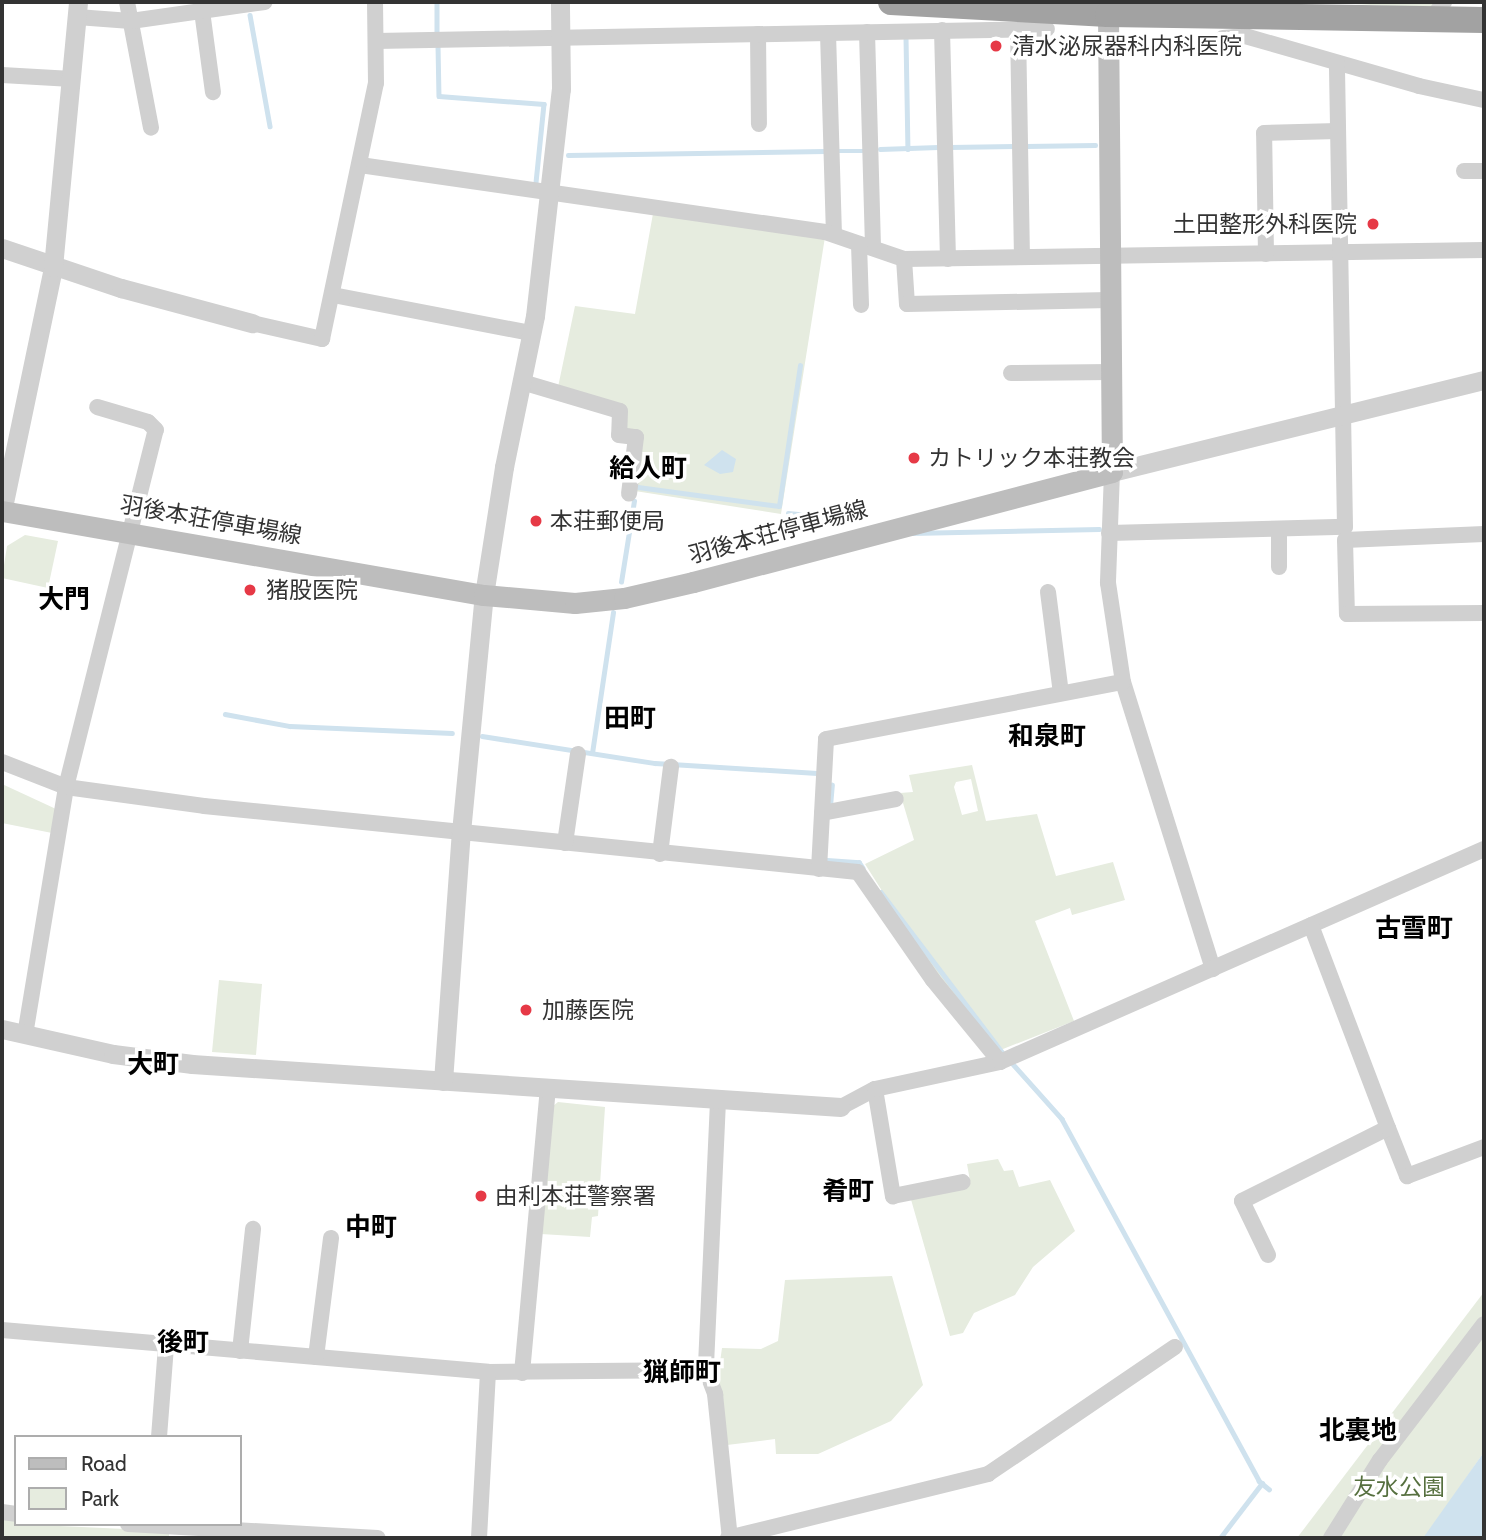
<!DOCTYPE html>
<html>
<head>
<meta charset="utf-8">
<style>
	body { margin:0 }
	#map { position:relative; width:1486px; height:1540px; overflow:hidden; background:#fff; font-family:Cabin,"Noto Sans JP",sans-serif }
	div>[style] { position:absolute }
	.green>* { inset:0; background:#e6ecdf }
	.water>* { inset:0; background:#cfe2ee }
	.stream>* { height:4.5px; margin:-2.25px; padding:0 2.25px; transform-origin:2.25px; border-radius:2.25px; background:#cfe2ee }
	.minor>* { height:16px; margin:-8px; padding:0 8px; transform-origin:8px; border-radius:8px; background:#d0d0d0 }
	.tertiary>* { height:19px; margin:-9.5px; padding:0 9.5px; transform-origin:9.5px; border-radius:9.5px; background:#d0d0d0 }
	.secondary>* { height:21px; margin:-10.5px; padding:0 10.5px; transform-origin:10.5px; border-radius:10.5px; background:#bdbdbd }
	.trunk>* { height:26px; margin:-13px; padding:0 13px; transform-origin:13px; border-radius:13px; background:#a2a2a2 }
	.dots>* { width:19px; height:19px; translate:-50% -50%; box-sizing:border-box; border:4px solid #fff; border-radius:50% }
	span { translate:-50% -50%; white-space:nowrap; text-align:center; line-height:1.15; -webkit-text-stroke:7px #fff; paint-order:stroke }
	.poi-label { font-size:23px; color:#333 }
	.left { translate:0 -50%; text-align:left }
	.right { translate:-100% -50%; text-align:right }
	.street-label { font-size:23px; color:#333 }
	.park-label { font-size:23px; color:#56703f }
	.quarter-label { font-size:26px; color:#000; font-weight:700 }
	.frame { position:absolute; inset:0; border:4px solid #333; pointer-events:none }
	.legend { position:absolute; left:14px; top:1435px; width:228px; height:91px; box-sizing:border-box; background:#fff; border:2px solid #adadad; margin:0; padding:9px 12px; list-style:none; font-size:21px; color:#333 }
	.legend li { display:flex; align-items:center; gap:14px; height:35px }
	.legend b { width:35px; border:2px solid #adadad }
</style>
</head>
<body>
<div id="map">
	<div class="green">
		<i style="clip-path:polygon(1324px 2px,1438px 2px,1433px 9px)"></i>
		<i style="clip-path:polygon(654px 208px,825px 237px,781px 514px,635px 491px,642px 434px,621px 430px,623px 407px,558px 387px,575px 306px,635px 314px)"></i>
		<i style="clip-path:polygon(25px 535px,58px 541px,48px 588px,2px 578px,7px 546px)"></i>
		<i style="clip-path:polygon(evenodd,972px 765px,986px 821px,1037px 814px,1056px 876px,1113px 862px,1125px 900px,1072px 915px,1070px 908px,1035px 921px,1074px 1021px,998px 1051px,929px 965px,865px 864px,914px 840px,900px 793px,913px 792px,909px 775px,972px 765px,971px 779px,978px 811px,962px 815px,954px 787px,956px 782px,971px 779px)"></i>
		<i style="clip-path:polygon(2px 784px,56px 809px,52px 833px,2px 823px)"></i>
		<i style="clip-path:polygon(219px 980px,262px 984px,256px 1055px,212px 1052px)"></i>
		<i style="clip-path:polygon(558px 1102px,605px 1107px,598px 1216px,592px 1217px,590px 1237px,541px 1234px,553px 1106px)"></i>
		<i style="clip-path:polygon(998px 1159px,1004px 1171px,1013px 1170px,1019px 1187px,1050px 1180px,1075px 1231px,1033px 1267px,1015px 1295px,974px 1313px,963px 1333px,950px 1336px,910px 1196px,970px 1181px,967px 1164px)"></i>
		<i style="clip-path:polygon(892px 1276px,923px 1385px,891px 1421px,818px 1454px,776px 1454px,775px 1439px,727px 1445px,718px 1376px,722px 1348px,761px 1349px,778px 1341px,785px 1280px)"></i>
		<i style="clip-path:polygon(1484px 1292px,1484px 1452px,1425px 1538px,1297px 1538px)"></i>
		<i style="clip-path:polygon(2px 1517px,16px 1518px,16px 1524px,169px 1531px,169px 1538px,2px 1538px)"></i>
	</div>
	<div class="water">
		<i style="clip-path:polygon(722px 450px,736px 459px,733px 472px,720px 474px,704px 465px)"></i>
		<i style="clip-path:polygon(1484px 1452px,1484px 1538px,1423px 1538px)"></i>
	</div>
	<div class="stream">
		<i style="left:437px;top:2px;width:30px;rotate:90deg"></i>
		<i style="left:250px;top:15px;width:113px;rotate:79.8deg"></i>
		<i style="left:906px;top:37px;width:112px;rotate:89deg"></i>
		<i style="left:438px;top:45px;width:51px;rotate:88.9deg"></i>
		<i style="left:439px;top:96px;width:105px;rotate:4.4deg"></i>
		<i style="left:544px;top:104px;width:79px;rotate:95.8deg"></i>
		<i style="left:1026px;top:146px;width:69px;rotate:-0.8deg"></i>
		<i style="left:950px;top:147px;width:64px;rotate:-0.9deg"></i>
		<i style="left:880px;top:149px;width:58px;rotate:-2deg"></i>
		<i style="left:836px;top:151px;width:29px"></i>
		<i style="left:568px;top:155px;width:257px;rotate:-0.9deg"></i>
		<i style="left:638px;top:487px;width:142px;rotate:7.7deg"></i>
		<i style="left:779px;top:506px;width:142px;rotate:-81.5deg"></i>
		<i style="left:788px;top:513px;width:71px;rotate:5.6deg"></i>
		<i style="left:911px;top:533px;width:188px;rotate:-1.2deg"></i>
		<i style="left:621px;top:582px;width:82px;rotate:-80.9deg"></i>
		<i style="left:225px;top:714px;width:66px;rotate:10.5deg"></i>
		<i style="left:290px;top:726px;width:162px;rotate:2.5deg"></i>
		<i style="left:482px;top:736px;width:175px;rotate:8.9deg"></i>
		<i style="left:655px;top:763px;width:162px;rotate:3.5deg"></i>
		<i style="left:592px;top:753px;width:142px;rotate:-81.5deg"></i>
		<i style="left:830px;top:806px;width:21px;rotate:-85deg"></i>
		<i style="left:827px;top:860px;width:32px;rotate:4deg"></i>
		<i style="left:859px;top:862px;width:7px;rotate:56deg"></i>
		<i style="left:881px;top:892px;width:201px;rotate:52.9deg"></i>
		<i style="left:1012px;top:1063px;width:75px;rotate:48.2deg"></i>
		<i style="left:1062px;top:1119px;width:412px;rotate:61.4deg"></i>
		<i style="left:1259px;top:1481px;width:13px;rotate:39deg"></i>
		<i style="left:1220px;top:1538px;width:69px;rotate:-52.6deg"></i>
	</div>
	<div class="minor">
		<i style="left:127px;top:2px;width:128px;rotate:79.2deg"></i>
		<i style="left:202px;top:11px;width:82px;rotate:82.3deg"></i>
		<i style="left:77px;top:17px;width:54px;rotate:4.2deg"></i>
		<i style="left:131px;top:21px;width:135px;rotate:-8.1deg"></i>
		<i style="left:1429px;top:22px;width:25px;rotate:-53deg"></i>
		<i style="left:1018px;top:29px;width:228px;rotate:89deg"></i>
		<i style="left:942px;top:30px;width:229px;rotate:88.5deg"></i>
		<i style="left:867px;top:32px;width:216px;rotate:88.4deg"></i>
		<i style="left:828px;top:33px;width:201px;rotate:88.3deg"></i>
		<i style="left:758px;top:34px;width:90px;rotate:89.4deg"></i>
		<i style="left:1223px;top:38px;width:22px;rotate:-5deg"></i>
		<i style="left:1245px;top:36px;width:181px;rotate:16deg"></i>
		<i style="left:1419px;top:86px;width:66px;rotate:12.2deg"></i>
		<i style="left:376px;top:41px;width:671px;rotate:-1.02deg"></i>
		<i style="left:2px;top:75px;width:70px;rotate:3.3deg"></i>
		<i style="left:360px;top:165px;width:470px;rotate:8.2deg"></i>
		<i style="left:825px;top:232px;width:83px;rotate:18.9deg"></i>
		<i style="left:904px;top:259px;width:580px;rotate:-0.89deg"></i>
		<i style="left:1464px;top:171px;width:20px"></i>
		<i style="left:859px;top:244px;width:61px;rotate:88.1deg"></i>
		<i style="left:1266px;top:254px;width:121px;rotate:-90.9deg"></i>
		<i style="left:1264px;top:133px;width:74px;rotate:-1.5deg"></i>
		<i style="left:904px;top:259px;width:45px;rotate:86.2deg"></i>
		<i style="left:907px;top:304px;width:202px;rotate:-1.1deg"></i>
		<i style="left:333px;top:295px;width:202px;rotate:10.9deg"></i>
		<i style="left:252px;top:323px;width:72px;rotate:12.9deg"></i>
		<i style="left:322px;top:339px;width:262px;rotate:-78.1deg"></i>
		<i style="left:376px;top:83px;width:81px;rotate:-90.7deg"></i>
		<i style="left:1011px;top:373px;width:100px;rotate:-0.6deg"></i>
		<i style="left:522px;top:382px;width:102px;rotate:16.5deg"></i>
		<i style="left:620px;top:411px;width:24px;rotate:92deg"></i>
		<i style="left:619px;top:435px;width:17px;rotate:7deg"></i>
		<i style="left:636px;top:437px;width:57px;rotate:97deg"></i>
		<i style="left:1112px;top:472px;width:111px;rotate:92.1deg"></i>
		<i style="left:1108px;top:583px;width:100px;rotate:81.4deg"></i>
		<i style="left:1123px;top:682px;width:301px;rotate:72.6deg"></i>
		<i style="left:1279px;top:529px;width:38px;rotate:90deg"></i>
		<i style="left:1109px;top:533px;width:236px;rotate:-1.5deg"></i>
		<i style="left:1345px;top:527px;width:464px;rotate:-91deg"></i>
		<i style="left:1484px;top:534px;width:139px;rotate:177.5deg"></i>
		<i style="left:1345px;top:540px;width:74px;rotate:88.5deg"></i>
		<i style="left:1347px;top:614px;width:137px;rotate:-0.4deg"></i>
		<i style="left:1048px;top:592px;width:102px;rotate:82.7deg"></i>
		<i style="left:2px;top:762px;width:69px;rotate:21.3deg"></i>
		<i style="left:66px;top:787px;width:139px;rotate:7.8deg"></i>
		<i style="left:204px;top:806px;width:657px;rotate:5.76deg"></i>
		<i style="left:858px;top:872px;width:131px;rotate:55.2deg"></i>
		<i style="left:933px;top:980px;width:106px;rotate:50.7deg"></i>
		<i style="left:822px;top:813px;width:75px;rotate:-10.7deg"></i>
		<i style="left:565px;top:843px;width:90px;rotate:-81.7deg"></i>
		<i style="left:660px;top:854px;width:88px;rotate:-82.8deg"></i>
		<i style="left:819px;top:869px;width:130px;rotate:-86.9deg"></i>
		<i style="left:826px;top:739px;width:302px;rotate:-10.9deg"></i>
		<i style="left:25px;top:1035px;width:251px;rotate:-80.6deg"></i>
		<i style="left:66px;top:787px;width:368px;rotate:-75.9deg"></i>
		<i style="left:156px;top:430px;width:11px;rotate:-135deg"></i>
		<i style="left:148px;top:422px;width:53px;rotate:-163.6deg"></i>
		<i style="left:875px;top:1089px;width:109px;rotate:80.5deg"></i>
		<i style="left:893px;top:1196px;width:71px;rotate:-11.3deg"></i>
		<i style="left:718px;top:1101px;width:269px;rotate:92.6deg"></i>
		<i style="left:706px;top:1370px;width:26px;rotate:69deg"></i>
		<i style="left:715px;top:1394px;width:145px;rotate:84.1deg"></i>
		<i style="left:841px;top:1107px;width:38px;rotate:-28deg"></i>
		<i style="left:875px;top:1089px;width:128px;rotate:-12.2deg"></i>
		<i style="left:1000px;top:1062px;width:529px;rotate:-23.75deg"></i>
		<i style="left:1388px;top:1128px;width:52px;rotate:68.4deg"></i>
		<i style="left:1407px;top:1176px;width:82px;rotate:-20.6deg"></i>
		<i style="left:1268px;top:1255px;width:60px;rotate:-115.7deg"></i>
		<i style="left:1242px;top:1201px;width:163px;rotate:-26.6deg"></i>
		<i style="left:1388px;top:1128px;width:217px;rotate:-110.8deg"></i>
		<i style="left:2px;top:1330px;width:488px;rotate:4.9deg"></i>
		<i style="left:488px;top:1372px;width:218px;rotate:-0.5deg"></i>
		<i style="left:240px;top:1351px;width:123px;rotate:-83.9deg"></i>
		<i style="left:316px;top:1357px;width:120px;rotate:-82.8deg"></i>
		<i style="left:522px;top:1373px;width:287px;rotate:-84.8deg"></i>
		<i style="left:159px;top:1437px;width:92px;rotate:-85.6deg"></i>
		<i style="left:2px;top:1512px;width:14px;rotate:8deg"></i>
		<i style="left:128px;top:1524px;width:250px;rotate:3.2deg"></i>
		<i style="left:479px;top:1538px;width:166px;rotate:-86.9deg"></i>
		<i style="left:728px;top:1538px;width:268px;rotate:-13.8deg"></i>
		<i style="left:988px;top:1474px;width:226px;rotate:-34.2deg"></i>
		<i style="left:1331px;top:1538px;width:92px;rotate:-57.9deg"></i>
		<i style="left:1380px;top:1460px;width:171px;rotate:-52.6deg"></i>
	</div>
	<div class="tertiary">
		<i style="left:2px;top:248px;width:126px;rotate:18.6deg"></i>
		<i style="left:121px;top:288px;width:136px;rotate:15deg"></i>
		<i style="left:1112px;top:472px;width:383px;rotate:-13.9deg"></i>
		<i style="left:2px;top:512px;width:250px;rotate:-78.2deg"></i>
		<i style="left:53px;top:267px;width:266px;rotate:-84.6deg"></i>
		<i style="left:2px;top:1029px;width:114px;rotate:12.7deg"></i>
		<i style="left:113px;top:1054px;width:80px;rotate:7.2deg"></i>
		<i style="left:192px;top:1064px;width:650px;rotate:3.79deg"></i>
		<i style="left:443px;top:1081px;width:250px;rotate:-85.9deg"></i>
		<i style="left:461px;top:832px;width:238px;rotate:-84.5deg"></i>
		<i style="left:484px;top:595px;width:130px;rotate:-81.1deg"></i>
		<i style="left:504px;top:467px;width:154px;rotate:-78.4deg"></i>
		<i style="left:535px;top:316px;width:228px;rotate:-83.5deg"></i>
		<i style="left:561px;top:89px;width:87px;rotate:-90.7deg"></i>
	</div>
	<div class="secondary">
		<i style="left:2px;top:511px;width:489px;rotate:9.9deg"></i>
		<i style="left:484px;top:595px;width:91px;rotate:5deg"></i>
		<i style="left:575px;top:603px;width:49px;rotate:-5.8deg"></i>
		<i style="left:624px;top:598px;width:71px;rotate:-13.1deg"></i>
		<i style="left:693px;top:582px;width:433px;rotate:-14.7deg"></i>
		<i style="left:1112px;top:472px;width:458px;rotate:-90.5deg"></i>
	</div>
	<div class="trunk">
		<i style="left:891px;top:2px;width:217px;rotate:3.2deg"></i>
		<i style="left:1108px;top:14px;width:376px;rotate:0.9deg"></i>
	</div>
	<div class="dots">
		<i style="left:996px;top:46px;background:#e63946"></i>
		<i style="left:1373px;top:224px;background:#e63946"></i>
		<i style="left:914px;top:458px;background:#e63946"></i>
		<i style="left:536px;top:521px;background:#e63946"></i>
		<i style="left:250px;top:590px;background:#e63946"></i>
		<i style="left:526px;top:1010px;background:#e63946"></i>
		<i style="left:481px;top:1196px;background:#e63946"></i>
	</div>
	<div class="poi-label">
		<span class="left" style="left:1012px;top:46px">清水泌尿器科内科医院</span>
		<span class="right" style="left:1357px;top:224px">土田整形外科医院</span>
		<span class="left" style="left:928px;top:458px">カトリック本荘教会</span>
		<span class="left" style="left:550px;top:521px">本荘郵便局</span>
		<span class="left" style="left:266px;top:590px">猪股医院</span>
		<span class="left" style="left:542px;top:1010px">加藤医院</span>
		<span class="left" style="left:495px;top:1196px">由利本荘警察署</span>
	</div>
	<div class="street-label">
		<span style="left:211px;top:520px;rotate:10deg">羽後本荘停車場線</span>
		<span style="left:778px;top:532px;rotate:-15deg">羽後本荘停車場線</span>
	</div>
	<div class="park-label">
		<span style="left:1399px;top:1487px">友水公園</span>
	</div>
	<div class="quarter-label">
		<span style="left:648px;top:469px">給人町</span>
		<span style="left:64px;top:600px">大門</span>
		<span style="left:630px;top:719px">田町</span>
		<span style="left:1047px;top:737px">和泉町</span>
		<span style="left:1414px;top:929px">古雪町</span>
		<span style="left:153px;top:1065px">大町</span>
		<span style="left:848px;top:1192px">肴町</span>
		<span style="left:371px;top:1228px">中町</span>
		<span style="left:183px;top:1343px">後町</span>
		<span style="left:682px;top:1373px">猟師町</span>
		<span style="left:1358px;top:1431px">北裏地</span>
	</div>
	<div class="frame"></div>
	<ul class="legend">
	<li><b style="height:9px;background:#bdbdbd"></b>Road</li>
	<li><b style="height:19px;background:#e6ecdf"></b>Park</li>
	</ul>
</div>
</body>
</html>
